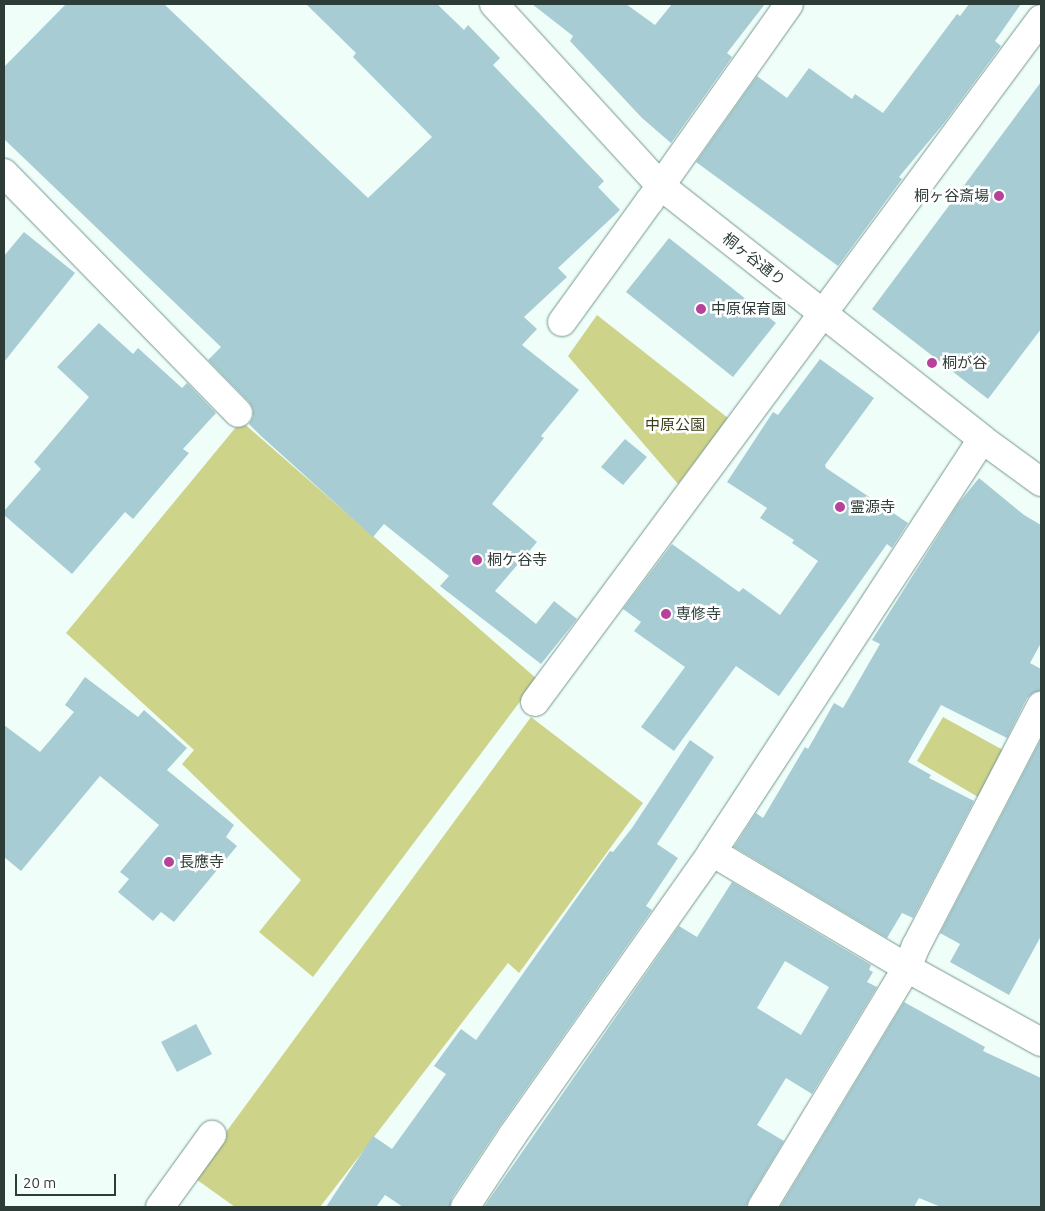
<!DOCTYPE html>
<html>
<head>
<meta charset="utf-8">
<style>
	body { margin:0 }
	#map { position:relative; width:1045px; height:1211px; overflow:hidden; background:#f0fefa; font-family:Ubuntu,"Noto Sans JP",sans-serif }
	div>[style] { position:absolute }
	.green>* { inset:0; background:#ced38a }
	.building>* { inset:0; background:#a7ccd3 }
	.roads { filter:drop-shadow(0 0 1px #74978e) drop-shadow(0 0 1px #74978e) }
	.street>* { height:28px; margin:-14px; padding:0 14px; transform-origin:14px; border-radius:14px; background:#fff }
	.secondary>* { height:28px; margin:-14px; padding:0 14px; transform-origin:14px; border-radius:14px; background:#fff }
	.dots>* { width:14px; height:14px; translate:-50% -50%; box-sizing:border-box; border:2px solid #fff; border-radius:50% }
	span { translate:-50% -50%; white-space:nowrap; text-align:center; line-height:1.15; -webkit-text-stroke:5px #fff; paint-order:stroke }
	.poi-label { font-size:15px; color:#2e3c38 }
	.right { translate:-100% -50%; text-align:right }
	.left { translate:0 -50%; text-align:left }
	.street-label { font-size:15px; color:#2e3c38 }
	.park-label { font-size:15px; color:#3d3f17 }
	.frame { position:absolute; inset:0; border:5px solid #2e3c38; pointer-events:none }
	.scale { position:absolute; left:15px; top:1174px; width:101px; height:22px; box-sizing:border-box; border:2px solid #2e3c38; border-top:0; padding-left:6px; font-size:15px; line-height:18px; white-space:nowrap; color:#2e3c38; -webkit-text-stroke:4px #fff; paint-order:stroke }
</style>
</head>
<body>
<div id="map">
	<div class="green">
		<i style="clip-path:polygon(597px 315px,728px 418px,678px 484px,568px 356px)"></i>
		<i style="clip-path:polygon(241px 421px,537px 679px,313px 977px,259px 932px,301px 880px,182px 764px,194px 750px,66px 633px)"></i>
		<i style="clip-path:polygon(531px 717px,643px 803px,519px 973px,508px 963px,320px 1207px,235px 1207px,193px 1177px)"></i>
		<i style="clip-path:polygon(943px 717px,1003px 750px,978px 797px,917px 761px)"></i>
	</div>
	<div class="building">
		<i style="clip-path:polygon(66px 4px,164px 4px,368px 198px,432px 137px,353px 57px,356px 53px,306px 4px,437px 4px,464px 30px,468px 25px,500px 58px,493px 65px,604px 181px,598px 187px,620px 210px,558px 268px,567px 277px,524px 317px,537px 329px,522px 345px,579px 390px,541px 436px,544px 438px,492px 504px,537px 542px,495px 591px,536px 624px,554px 601px,577px 619px,541px 664px,440px 586px,449px 576px,384px 524px,373px 537px,261px 436px,249px 424px,253px 417px,253px 409px,249px 402px,208px 360px,221px 347px,4px 139px,4px 67px)"></i>
		<i style="clip-path:polygon(532px 4px,626px 4px,655px 25px,672px 4px,765px 4px,727px 53px,732px 57px,671px 143px,642px 118px,570px 41px,573px 36px)"></i>
		<i style="clip-path:polygon(969px 4px,1021px 4px,995px 41px,1001px 46px,944px 123px,899px 177px,902px 179px,838px 266px,696px 162px,757px 76px,787px 98px,809px 68px,852px 99px,855px 94px,883px 113px,957px 14px,960px 16px)"></i>
		<i style="clip-path:polygon(1041px 82px,1041px 329px,988px 399px,872px 309px)"></i>
		<i style="clip-path:polygon(24px 232px,75px 273px,4px 362px,4px 256px)"></i>
		<i style="clip-path:polygon(669px 238px,776px 323px,733px 377px,626px 292px)"></i>
		<i style="clip-path:polygon(99px 323px,133px 354px,138px 348px,182px 388px,187px 383px,216px 413px,183px 449px,189px 453px,133px 519px,125px 512px,72px 574px,4px 515px,4px 511px,41px 469px,34px 462px,89px 397px,57px 367px)"></i>
		<i style="clip-path:polygon(820px 359px,874px 398px,825px 465px,826px 468px,908px 523px,892px 548px,887px 544px,779px 696px,736px 666px,674px 751px,641px 727px,685px 667px,634px 631px,641px 622px,623px 609px,672px 544px,739px 592px,743px 588px,780px 615px,818px 561px,792px 543px,794px 540px,760px 518px,767px 508px,727px 482px,773px 412px,778px 415px)"></i>
		<i style="clip-path:polygon(625px 439px,647px 457px,623px 485px,601px 467px)"></i>
		<i style="clip-path:polygon(979px 478px,1024px 515px,1041px 525px,1041px 643px,1030px 663px,1041px 669px,1041px 691px,1033px 693px,1027px 698px,1007px 738px,941px 705px,908px 762px,931px 775px,929px 778px,974px 801px,913px 918px,902px 913px,887px 938px,734px 847px,756px 813px,763px 818px,805px 747px,808px 749px,834px 703px,843px 708px,880px 644px,872px 640px,958px 504px)"></i>
		<i style="clip-path:polygon(85px 677px,138px 717px,144px 710px,187px 748px,167px 770px,234px 825px,226px 837px,237px 846px,174px 922px,161px 912px,153px 921px,118px 892px,129px 879px,120px 872px,159px 825px,100px 776px,21px 871px,4px 857px,4px 725px,40px 752px,74px 712px,65px 705px)"></i>
		<i style="clip-path:polygon(1041px 739px,1041px 936px,1009px 995px,950px 962px,960px 944px,940px 933px)"></i>
		<i style="clip-path:polygon(690px 740px,714px 757px,657px 844px,678px 858px,646px 906px,652px 910px,499px 1127px,452px 1198px,450px 1207px,403px 1207px,385px 1195px,376px 1207px,326px 1207px,373px 1136px,392px 1149px,446px 1074px,434px 1066px,461px 1029px,476px 1040px,610px 851px,613px 852px,632px 828px)"></i>
		<i style="clip-path:polygon(evenodd,732px 882px,871px 965px,869px 970px,873px 972px,867px 982px,877px 987px,812px 1094px,786px 1078px,757px 1125px,784px 1141px,749px 1199px,746px 1207px,484px 1207px,679px 926px,697px 937px,732px 882px,785px 961px,829px 987px,801px 1035px,757px 1008px,785px 961px)"></i>
		<i style="clip-path:polygon(904px 1002px,985px 1047px,983px 1051px,1041px 1078px,1041px 1207px,941px 1207px,919px 1198px,914px 1207px,780px 1207px)"></i>
		<i style="clip-path:polygon(196px 1024px,212px 1054px,177px 1072px,161px 1042px)"></i>
	</div>
	<div class="roads">
		<div class="street">
			<i style="left:4px;top:173px;width:335px;rotate:45.7deg"></i>
			<i style="left:562px;top:322px;width:148px;rotate:-54.1deg"></i>
			<i style="left:649px;top:202px;width:242px;rotate:-54.7deg"></i>
			<i style="left:535px;top:702px;width:850px;rotate:-53.47deg"></i>
			<i style="left:712px;top:852px;width:227px;rotate:30.7deg"></i>
			<i style="left:907px;top:968px;width:153px;rotate:28.9deg"></i>
			<i style="left:160px;top:1207px;width:89px;rotate:-54.2deg"></i>
			<i style="left:465px;top:1207px;width:85px;rotate:-56.5deg"></i>
			<i style="left:512px;top:1136px;width:347px;rotate:-54.8deg"></i>
			<i style="left:712px;top:852px;width:493px;rotate:-56.8deg"></i>
			<i style="left:762px;top:1207px;width:280px;rotate:-58.8deg"></i>
			<i style="left:907px;top:968px;width:24px;rotate:-68deg"></i>
			<i style="left:916px;top:946px;width:271px;rotate:-62.5deg"></i>
		</div>
		<div class="secondary">
			<i style="left:494px;top:4px;width:247px;rotate:47.5deg"></i>
			<i style="left:661px;top:186px;width:409px;rotate:38.2deg"></i>
			<i style="left:982px;top:439px;width:73px;rotate:36.1deg"></i>
		</div>
	</div>
	<div class="dots">
		<i style="left:999px;top:196px;background:#b74299"></i>
		<i style="left:701px;top:309px;background:#b74299"></i>
		<i style="left:932px;top:363px;background:#b74299"></i>
		<i style="left:840px;top:507px;background:#b74299"></i>
		<i style="left:477px;top:560px;background:#b74299"></i>
		<i style="left:666px;top:614px;background:#b74299"></i>
		<i style="left:169px;top:862px;background:#b74299"></i>
	</div>
	<div class="poi-label">
		<span class="right" style="left:989px;top:196px">桐ヶ谷斎場</span>
		<span class="left" style="left:711px;top:309px">中原保育園</span>
		<span class="left" style="left:942px;top:363px">桐が谷</span>
		<span class="left" style="left:850px;top:507px">霊源寺</span>
		<span class="left" style="left:487px;top:560px">桐ケ谷寺</span>
		<span class="left" style="left:676px;top:614px">専修寺</span>
		<span class="left" style="left:179px;top:862px">長應寺</span>
	</div>
	<div class="street-label">
		<span style="left:754px;top:259px;rotate:38deg">桐ヶ谷通り</span>
	</div>
	<div class="park-label">
		<span style="left:675px;top:425px">中原公園</span>
	</div>
	<div class="frame"></div>
	<div class="scale">20 m</div>
</div>
</body>
</html>
